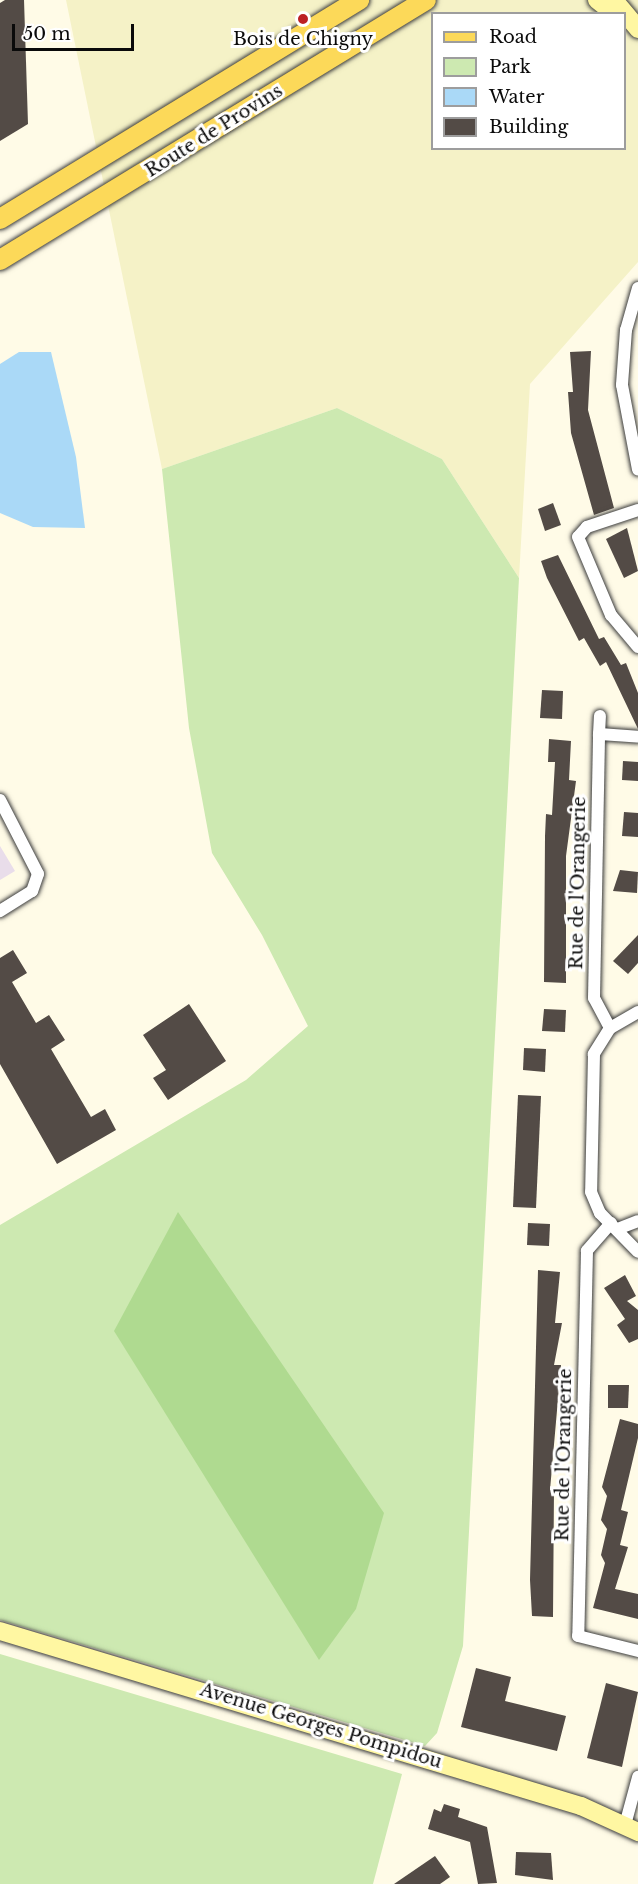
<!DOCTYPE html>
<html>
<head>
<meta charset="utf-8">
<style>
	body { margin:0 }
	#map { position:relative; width:638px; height:1884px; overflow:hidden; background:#fffbe7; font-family:"Libre Baskerville",serif }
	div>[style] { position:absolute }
	.industrial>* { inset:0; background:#e9ddea }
	.farmland>* { inset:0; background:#f5f2c7 }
	.green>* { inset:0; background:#cde9b1 }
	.forest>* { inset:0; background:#afda90 }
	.water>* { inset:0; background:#aad9f7 }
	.building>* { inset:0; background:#534b46 }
	.roads { filter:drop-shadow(0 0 2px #3d3d3d) drop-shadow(0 0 2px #3d3d3d) }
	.street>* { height:12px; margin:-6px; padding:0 6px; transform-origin:6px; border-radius:6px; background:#fff }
	.secondary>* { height:18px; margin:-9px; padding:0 9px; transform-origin:9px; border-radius:9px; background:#fff7a2 }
	.primary>* { height:20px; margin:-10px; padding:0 10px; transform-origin:10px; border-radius:10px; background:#fcd959 }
	.dots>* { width:16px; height:16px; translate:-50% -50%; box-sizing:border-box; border:3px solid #fff; border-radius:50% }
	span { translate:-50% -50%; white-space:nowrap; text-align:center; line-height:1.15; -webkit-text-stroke:6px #fff; paint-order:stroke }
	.poi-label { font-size:18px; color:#0a0a0a }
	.street-label { font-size:18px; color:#0a0a0a }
	.legend { position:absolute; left:431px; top:12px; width:195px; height:138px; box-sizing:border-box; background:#fff; border:2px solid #9d9d9d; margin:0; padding:8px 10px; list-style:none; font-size:18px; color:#0a0a0a }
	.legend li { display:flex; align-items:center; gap:12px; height:30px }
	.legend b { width:30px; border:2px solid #9d9d9d }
	.scale { position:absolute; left:12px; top:24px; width:122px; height:27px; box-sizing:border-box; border:3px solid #0a0a0a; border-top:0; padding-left:8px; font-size:18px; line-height:21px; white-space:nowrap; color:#0a0a0a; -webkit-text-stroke:4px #fff; paint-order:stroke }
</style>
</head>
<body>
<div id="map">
	<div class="industrial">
		<i style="clip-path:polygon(0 846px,15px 871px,0 880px)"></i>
	</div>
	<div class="farmland">
		<i style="clip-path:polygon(evenodd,66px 0,638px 0,638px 262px,530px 384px,519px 578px,442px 459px,337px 408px,162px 469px,66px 0,432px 14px,624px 14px,624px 148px,432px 148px,432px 14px)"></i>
	</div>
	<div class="green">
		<i style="clip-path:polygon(337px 408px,442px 459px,519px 578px,463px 1646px,437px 1733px,425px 1746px,0 1620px,0 1225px,246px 1080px,308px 1026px,262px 935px,212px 853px,189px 728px,162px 469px)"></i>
		<i style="clip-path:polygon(0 1654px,402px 1774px,373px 1884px,0 1884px)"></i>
	</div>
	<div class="forest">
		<i style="clip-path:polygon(178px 1212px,384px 1513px,356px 1609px,319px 1660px,114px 1331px)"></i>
	</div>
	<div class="water">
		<i style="clip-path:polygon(19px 352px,51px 352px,76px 457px,85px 528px,33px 527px,0 513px,0 364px)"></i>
	</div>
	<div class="building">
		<i style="clip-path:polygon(5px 0,24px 0,28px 124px,0 141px,0 3px)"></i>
		<i style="clip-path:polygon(591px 351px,588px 410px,614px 508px,594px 515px,571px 433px,568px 392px,573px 392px,570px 352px)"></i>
		<i style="clip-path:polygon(553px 503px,561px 525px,545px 531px,538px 509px)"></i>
		<i style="clip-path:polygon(627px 528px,638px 571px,624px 578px,606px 539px)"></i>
		<i style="clip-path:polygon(558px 555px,599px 639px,604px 637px,621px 665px,626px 663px,638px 693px,638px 729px,606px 662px,600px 666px,584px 638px,579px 641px,547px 578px,541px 561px)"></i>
		<i style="clip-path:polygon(542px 690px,563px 691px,562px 719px,540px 718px)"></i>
		<i style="clip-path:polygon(549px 739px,571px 741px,569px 780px,576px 781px,566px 856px,566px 983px,544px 982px,545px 836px,546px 814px,552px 815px,555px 762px,548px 762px)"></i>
		<i style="clip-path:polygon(623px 761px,638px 762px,638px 781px,622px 780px)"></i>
		<i style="clip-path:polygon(624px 812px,638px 813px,638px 837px,622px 836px)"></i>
		<i style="clip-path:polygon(620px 870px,638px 872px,637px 893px,613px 891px)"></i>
		<i style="clip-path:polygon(638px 935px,638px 963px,628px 974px,613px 961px)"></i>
		<i style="clip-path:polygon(13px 950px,27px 973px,12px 982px,36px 1023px,49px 1015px,65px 1040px,51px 1049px,91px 1117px,105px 1109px,116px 1130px,57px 1164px,0 1064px,0 958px)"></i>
		<i style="clip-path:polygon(189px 1004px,226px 1061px,168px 1100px,153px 1078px,166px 1070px,143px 1035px)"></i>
		<i style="clip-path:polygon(544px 1009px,566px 1010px,565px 1032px,542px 1031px)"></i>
		<i style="clip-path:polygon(524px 1048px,546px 1049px,545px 1072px,523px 1070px)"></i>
		<i style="clip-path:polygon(518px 1095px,541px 1096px,536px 1208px,513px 1207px)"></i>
		<i style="clip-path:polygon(528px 1223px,550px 1224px,549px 1246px,527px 1245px)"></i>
		<i style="clip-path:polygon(538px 1270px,560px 1272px,555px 1323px,562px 1323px,554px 1365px,561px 1365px,550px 1490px,554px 1490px,553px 1617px,532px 1616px,530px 1580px)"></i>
		<i style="clip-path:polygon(625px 1275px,636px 1296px,627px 1301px,638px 1310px,638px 1339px,629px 1343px,617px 1325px,625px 1319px,604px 1288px)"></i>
		<i style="clip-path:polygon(608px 1385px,629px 1385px,628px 1408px,608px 1408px)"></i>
		<i style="clip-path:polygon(620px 1419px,638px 1424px,638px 1438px,621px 1510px,628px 1512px,620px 1545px,628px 1547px,615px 1589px,638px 1594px,638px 1619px,593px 1608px,605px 1563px,601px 1555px,607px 1529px,601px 1520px,607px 1496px,602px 1487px)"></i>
		<i style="clip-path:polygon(476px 1668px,511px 1677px,505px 1701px,566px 1716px,557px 1751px,461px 1727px)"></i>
		<i style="clip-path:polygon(606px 1683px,638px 1692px,622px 1767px,587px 1758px)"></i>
		<i style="clip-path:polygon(444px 1804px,460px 1809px,458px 1817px,487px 1827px,497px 1883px,478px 1884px,470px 1842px,428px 1829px,434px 1809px,441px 1812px)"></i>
		<i style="clip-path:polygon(516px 1852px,551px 1853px,553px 1880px,515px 1875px)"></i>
		<i style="clip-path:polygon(435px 1856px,450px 1877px,440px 1884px,394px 1884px)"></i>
	</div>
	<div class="roads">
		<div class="street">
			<i style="left:638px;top:288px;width:44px;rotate:105.9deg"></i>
			<i style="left:626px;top:330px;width:55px;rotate:94.2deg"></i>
			<i style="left:622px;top:385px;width:86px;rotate:79.3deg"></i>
			<i style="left:638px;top:510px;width:54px;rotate:161.6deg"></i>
			<i style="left:587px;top:527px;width:13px;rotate:132deg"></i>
			<i style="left:578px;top:537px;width:85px;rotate:67.1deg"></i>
			<i style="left:611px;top:615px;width:42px;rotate:49.8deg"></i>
			<i style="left:599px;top:734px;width:18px;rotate:-87deg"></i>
			<i style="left:0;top:800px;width:83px;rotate:62.8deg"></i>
			<i style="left:38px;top:874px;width:18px;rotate:109deg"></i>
			<i style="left:32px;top:891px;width:38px;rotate:148deg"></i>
			<i style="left:638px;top:1012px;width:32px;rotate:150deg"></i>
			<i style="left:610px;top:1028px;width:31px;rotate:122deg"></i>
			<i style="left:594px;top:1054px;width:138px;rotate:91.2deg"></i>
			<i style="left:591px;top:1192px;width:23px;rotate:67deg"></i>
			<i style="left:600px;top:1213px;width:54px;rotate:45.7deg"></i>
			<i style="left:610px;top:1028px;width:34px;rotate:-118deg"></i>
			<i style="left:594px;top:998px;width:264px;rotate:-88.9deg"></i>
			<i style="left:599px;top:734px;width:39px;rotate:4deg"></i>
			<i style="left:611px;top:1223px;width:37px;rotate:131deg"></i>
			<i style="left:587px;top:1251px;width:385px;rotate:91.3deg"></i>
			<i style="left:578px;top:1636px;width:62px;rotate:14deg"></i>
			<i style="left:620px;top:1228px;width:19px;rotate:-21deg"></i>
			<i style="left:625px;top:1825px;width:50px;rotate:-74.8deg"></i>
		</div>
		<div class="secondary">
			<i style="left:597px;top:0;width:23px;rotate:38deg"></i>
			<i style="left:614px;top:0;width:38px;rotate:50deg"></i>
			<i style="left:0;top:1631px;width:607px;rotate:16.76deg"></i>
			<i style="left:581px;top:1806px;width:63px;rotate:24.5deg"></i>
		</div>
		<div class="primary">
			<i style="left:0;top:219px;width:421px;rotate:-31.4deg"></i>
			<i style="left:0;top:260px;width:499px;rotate:-31.4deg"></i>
		</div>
	</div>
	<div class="dots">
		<i style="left:303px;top:19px;background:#bc2023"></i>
	</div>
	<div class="poi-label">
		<span style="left:303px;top:39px">Bois de Chigny</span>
	</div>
	<div class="street-label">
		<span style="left:214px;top:131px;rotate:-32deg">Route de Provins</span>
		<span style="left:578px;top:883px;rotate:-89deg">Rue de l'Orangerie</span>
		<span style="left:564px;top:1455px;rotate:-89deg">Rue de l'Orangerie</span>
		<span style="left:321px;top:1726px;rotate:17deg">Avenue Georges Pompidou</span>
	</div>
	<ul class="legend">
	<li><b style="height:8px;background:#fcd959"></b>Road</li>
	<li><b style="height:16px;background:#cde9b1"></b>Park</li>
	<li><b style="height:16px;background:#aad9f7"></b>Water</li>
	<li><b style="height:16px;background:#534b46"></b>Building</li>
	</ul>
	<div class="scale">50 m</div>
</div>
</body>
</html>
